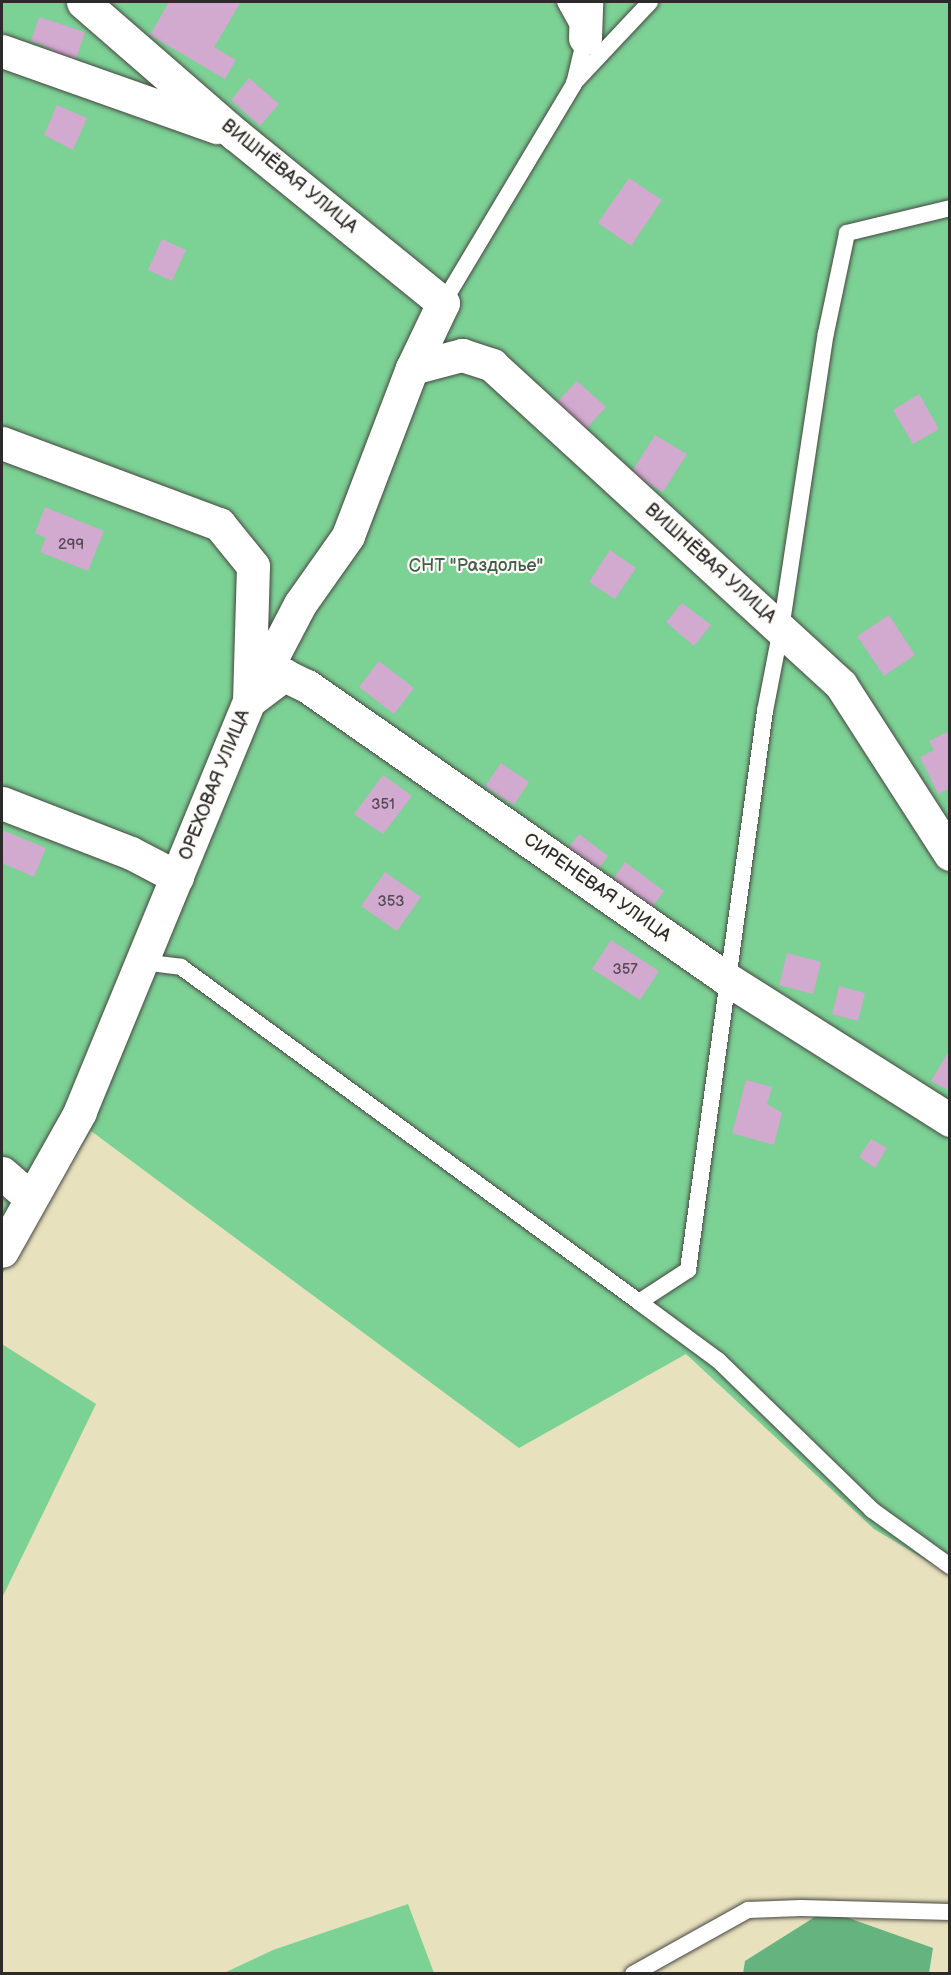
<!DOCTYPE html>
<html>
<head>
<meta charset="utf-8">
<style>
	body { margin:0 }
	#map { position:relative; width:951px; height:1975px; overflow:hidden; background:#e8e1be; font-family:"Balsamiq Sans",sans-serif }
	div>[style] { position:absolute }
	.green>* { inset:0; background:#7cd195 }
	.forest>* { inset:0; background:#65b37e }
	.building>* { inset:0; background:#d2a9cf }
	.roads { filter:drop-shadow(0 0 2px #474641) drop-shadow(0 0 2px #474641) }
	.lane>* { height:16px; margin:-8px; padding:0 8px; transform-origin:8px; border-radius:8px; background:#fff }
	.street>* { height:33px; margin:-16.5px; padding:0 16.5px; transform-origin:16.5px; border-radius:16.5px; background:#fff }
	span { translate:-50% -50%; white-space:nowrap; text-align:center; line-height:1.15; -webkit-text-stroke:4.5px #fdfcf7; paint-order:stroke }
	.number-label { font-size:15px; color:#554a54 }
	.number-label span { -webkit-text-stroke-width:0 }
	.street-label { font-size:18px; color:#2b2b2b }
	.park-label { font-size:18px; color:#435d4b }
	.frame { position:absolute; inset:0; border:3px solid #2b2b2b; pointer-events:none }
</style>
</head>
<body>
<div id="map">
	<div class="green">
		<i style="clip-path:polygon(2px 2px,949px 2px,949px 1574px,874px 1529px,686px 1354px,519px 1448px,91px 1131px,2px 1274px)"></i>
		<i style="clip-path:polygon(2px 1344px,96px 1404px,2px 1598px)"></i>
		<i style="clip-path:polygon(408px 1904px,434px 1973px,224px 1973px,273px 1950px)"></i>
	</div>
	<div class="forest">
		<i style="clip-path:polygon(826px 1910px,933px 1948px,929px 1973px,743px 1974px,745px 1961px)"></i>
	</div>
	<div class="building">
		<i style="clip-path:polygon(169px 2px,241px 2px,214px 47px,236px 60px,225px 79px,150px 35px)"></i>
		<i style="clip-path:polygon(39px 17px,85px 32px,74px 65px,49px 57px,51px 48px,31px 41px)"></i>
		<i style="clip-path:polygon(249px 78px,279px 104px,260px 126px,231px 100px)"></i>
		<i style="clip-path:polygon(57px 105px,87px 118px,73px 150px,44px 135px)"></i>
		<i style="clip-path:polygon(629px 178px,662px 200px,631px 246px,598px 223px)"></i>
		<i style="clip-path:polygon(162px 239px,186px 250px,172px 281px,148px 270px)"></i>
		<i style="clip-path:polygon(577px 381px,606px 407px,584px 431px,555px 404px)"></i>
		<i style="clip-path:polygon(919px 394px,939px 429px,913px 444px,893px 410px)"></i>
		<i style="clip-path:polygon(655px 435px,687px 454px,663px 492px,631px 473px)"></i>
		<i style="clip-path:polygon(45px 507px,104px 531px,88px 571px,40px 552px,46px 538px,35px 533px)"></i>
		<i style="clip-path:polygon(610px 550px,636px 568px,615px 599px,589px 582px)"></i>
		<i style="clip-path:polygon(682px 603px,711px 625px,694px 646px,666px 622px)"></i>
		<i style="clip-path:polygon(889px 615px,915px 655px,884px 676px,857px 636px)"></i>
		<i style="clip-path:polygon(379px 661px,414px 688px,394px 714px,359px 687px)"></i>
		<i style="clip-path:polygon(947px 732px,950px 737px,950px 788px,938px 794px,920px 757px,934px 750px,929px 741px)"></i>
		<i style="clip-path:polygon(501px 763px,529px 782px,514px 805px,485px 786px)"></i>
		<i style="clip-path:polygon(383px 775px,412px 796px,383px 834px,354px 814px)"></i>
		<i style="clip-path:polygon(2px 830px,46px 848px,34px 877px,2px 863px)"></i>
		<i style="clip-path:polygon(579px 834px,608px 856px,596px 872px,567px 850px)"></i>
		<i style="clip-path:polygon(625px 862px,664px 891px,648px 913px,609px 885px)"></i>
		<i style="clip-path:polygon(385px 872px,421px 897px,397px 931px,361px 906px)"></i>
		<i style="clip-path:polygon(611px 940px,659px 971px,640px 1000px,592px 969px)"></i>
		<i style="clip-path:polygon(787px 953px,821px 962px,813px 994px,779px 985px)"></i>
		<i style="clip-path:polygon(839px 986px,865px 993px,858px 1021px,832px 1014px)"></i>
		<i style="clip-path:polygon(950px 1049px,950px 1091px,931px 1081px)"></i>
		<i style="clip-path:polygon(746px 1080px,772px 1087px,767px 1104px,782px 1113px,774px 1145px,732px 1133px)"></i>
		<i style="clip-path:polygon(871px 1139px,887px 1148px,875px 1168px,859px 1157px)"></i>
	</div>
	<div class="roads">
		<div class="lane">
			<i style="left:574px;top:83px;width:111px;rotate:-46.8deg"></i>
			<i style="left:443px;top:303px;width:255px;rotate:-59.1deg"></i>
			<i style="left:574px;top:84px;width:47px;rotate:-76.6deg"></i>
			<i style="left:585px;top:38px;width:41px;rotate:-119.1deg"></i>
			<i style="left:142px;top:962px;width:39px;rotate:7deg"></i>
			<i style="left:181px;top:967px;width:567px;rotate:36.18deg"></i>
			<i style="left:639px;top:1302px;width:59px;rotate:-33.1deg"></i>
			<i style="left:688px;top:1270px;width:564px;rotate:-82.16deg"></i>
			<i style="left:765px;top:711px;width:84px;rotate:-79deg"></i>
			<i style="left:781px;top:629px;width:299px;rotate:-81.4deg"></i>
			<i style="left:826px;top:333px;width:102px;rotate:-78.1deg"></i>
			<i style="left:847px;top:233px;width:106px;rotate:-13.6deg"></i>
			<i style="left:639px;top:1302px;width:99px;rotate:36.4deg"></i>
			<i style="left:719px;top:1361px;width:214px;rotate:44.2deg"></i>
			<i style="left:872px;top:1510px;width:96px;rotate:35.7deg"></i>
			<i style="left:633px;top:1974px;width:132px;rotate:-29.1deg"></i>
			<i style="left:748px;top:1910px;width:53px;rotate:-2.2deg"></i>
			<i style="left:801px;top:1908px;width:149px;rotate:1.5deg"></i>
		</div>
		<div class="street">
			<i style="left:83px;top:2px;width:201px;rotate:41deg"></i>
			<i style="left:235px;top:134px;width:268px;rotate:39.1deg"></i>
			<i style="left:443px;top:303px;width:72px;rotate:115.5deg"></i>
			<i style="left:412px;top:368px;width:180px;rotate:110.9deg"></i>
			<i style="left:348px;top:536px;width:83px;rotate:125.2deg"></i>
			<i style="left:300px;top:604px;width:102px;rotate:117.6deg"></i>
			<i style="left:585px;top:38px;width:36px;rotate:-88deg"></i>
			<i style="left:2px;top:51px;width:228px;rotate:19.5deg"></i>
			<i style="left:412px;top:368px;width:52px;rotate:-14.6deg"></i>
			<i style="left:462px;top:355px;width:32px;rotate:18deg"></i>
			<i style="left:492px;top:365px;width:473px;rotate:42.5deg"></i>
			<i style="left:841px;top:685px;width:201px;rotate:57.2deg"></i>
			<i style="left:2px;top:443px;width:232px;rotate:20.5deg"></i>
			<i style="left:219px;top:524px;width:54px;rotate:51deg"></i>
			<i style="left:253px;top:566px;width:135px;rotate:91.7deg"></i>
			<i style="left:249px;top:701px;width:444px;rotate:112.4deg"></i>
			<i style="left:80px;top:1112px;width:159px;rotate:119.3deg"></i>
			<i style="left:253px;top:698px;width:39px;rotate:-37deg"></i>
			<i style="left:284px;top:675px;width:25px;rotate:26deg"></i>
			<i style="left:307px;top:686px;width:512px;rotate:34.9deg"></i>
			<i style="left:727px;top:979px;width:264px;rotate:32.3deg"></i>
			<i style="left:2px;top:803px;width:138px;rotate:21.2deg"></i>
			<i style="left:131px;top:853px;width:52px;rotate:27.6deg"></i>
			<i style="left:2px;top:1173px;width:38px;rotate:41deg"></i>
		</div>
	</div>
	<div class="number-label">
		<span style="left:71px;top:545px">299</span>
		<span style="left:383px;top:805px">351</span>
		<span style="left:391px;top:902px">353</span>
		<span style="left:625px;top:970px">357</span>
	</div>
	<div class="street-label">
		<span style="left:289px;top:177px;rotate:39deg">ВИШНЁВАЯ УЛИЦА</span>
		<span style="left:710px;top:564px;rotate:42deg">ВИШНЁВАЯ УЛИЦА</span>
		<span style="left:215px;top:785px;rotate:-68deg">ОРЕХОВАЯ УЛИЦА</span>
		<span style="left:597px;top:888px;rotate:35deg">СИРЕНЕВАЯ УЛИЦА</span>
	</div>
	<div class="park-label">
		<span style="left:476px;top:566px">СНТ "Раздолье"</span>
	</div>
	<div class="frame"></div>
</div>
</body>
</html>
